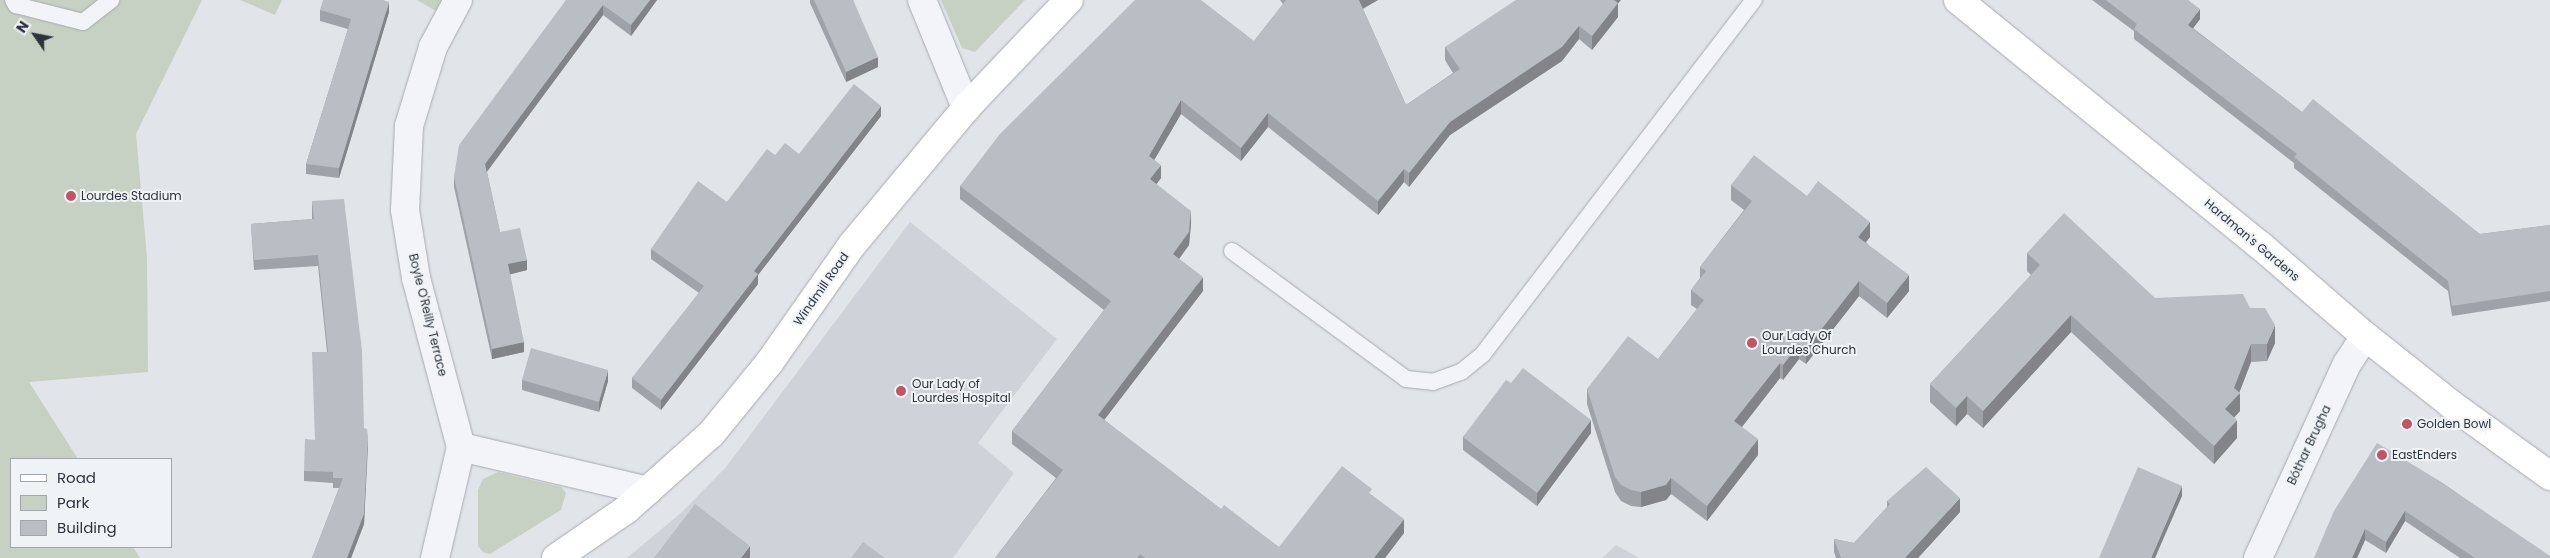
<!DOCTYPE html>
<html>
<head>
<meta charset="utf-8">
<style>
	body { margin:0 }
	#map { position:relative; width:2550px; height:558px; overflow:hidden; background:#e1e4e8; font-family:Poppins,sans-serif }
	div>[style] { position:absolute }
	.built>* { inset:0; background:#cfd3d9 }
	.green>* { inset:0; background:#c7d1c3 }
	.roads { filter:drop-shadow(0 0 1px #a7abb1) drop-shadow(0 0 1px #a7abb1) }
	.lane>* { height:16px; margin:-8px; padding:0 8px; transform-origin:8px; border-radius:8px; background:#f3f4f7 }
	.street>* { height:28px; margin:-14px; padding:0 14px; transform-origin:14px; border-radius:14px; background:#f3f4f7 }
	.secondary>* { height:28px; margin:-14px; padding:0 14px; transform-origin:14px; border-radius:14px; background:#fff }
	.wall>* { inset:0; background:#9fa3a9 }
	.shaded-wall>* { inset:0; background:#828489 }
	.building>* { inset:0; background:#b9bdc4 }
	.dots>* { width:14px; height:14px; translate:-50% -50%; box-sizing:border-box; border:2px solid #f0f3f6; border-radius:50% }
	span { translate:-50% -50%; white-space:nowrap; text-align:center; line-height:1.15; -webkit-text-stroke:4px #f0f3f6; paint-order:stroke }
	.poi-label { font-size:12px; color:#2b333d }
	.left { translate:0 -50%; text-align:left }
	.street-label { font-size:12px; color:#2b333d }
	.legend { position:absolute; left:10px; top:458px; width:162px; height:90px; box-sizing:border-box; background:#f0f3f6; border:1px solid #a1a6ac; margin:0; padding:6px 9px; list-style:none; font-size:15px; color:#2b333d }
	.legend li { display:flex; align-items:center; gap:10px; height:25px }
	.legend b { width:25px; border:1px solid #a1a6ac }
	.north { position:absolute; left:10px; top:10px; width:50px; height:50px; -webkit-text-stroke:4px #f0f3f6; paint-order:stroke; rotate:303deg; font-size:14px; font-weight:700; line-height:20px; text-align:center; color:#2b333d }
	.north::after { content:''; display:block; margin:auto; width:18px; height:22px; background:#2b333d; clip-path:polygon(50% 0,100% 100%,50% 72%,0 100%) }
</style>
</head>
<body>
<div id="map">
	<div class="built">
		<i style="clip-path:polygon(910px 222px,1057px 339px,978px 443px,1014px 473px,953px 558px,627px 558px,682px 512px,726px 467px)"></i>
		<i style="clip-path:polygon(1616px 545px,1639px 558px,1602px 558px)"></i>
	</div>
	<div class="green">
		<i style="clip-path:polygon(0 0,202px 0,136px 134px,147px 257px,148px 372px,29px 382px,78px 459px,11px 459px,11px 547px,133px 547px,140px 558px,0 558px)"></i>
		<i style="clip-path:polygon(240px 0,282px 0,275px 15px)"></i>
		<i style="clip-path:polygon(417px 0,443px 0,436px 11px)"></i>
		<i style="clip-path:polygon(941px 0,1025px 0,975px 52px,962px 48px)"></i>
		<i style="clip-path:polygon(498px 472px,561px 487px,566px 493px,561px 510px,490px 554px,483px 552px,478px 546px,478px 490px,483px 479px)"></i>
	</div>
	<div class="roads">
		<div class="lane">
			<i style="left:13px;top:0;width:6px;rotate:59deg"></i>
			<i style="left:16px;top:5px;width:69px;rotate:14.2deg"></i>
			<i style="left:83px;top:22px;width:36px;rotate:-38deg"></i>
			<i style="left:1232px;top:251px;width:216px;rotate:36.3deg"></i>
			<i style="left:1406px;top:379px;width:27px;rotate:6deg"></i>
			<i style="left:1433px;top:382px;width:30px;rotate:-20deg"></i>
			<i style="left:1461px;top:372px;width:28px;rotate:-39deg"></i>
			<i style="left:1483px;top:354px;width:446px;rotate:-52.6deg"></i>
		</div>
		<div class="street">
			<i style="left:458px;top:0;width:53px;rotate:118deg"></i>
			<i style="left:433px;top:47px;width:83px;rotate:106.9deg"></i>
			<i style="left:409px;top:126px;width:84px;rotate:92.7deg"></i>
			<i style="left:405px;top:210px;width:69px;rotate:80.8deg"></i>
			<i style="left:416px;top:278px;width:175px;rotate:75.1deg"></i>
			<i style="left:461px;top:447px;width:192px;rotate:13.2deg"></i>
			<i style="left:922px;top:0;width:117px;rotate:67.8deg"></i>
			<i style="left:435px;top:558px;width:114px;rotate:-76.8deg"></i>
			<i style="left:2258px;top:558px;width:213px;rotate:-65.4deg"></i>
			<i style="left:2347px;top:364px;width:33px;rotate:-57deg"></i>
		</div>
		<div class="secondary">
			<i style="left:1958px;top:0;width:390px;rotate:39.1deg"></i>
			<i style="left:2261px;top:246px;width:138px;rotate:40.9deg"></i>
			<i style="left:2365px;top:336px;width:111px;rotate:38.4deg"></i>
			<i style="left:2452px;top:405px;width:121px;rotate:35.9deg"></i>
			<i style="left:556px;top:558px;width:86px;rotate:-34.6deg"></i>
			<i style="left:627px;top:509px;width:113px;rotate:-41.8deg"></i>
			<i style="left:711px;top:434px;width:92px;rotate:-50.8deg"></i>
			<i style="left:769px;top:363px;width:144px;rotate:-54.9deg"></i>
			<i style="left:852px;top:245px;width:178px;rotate:-50.2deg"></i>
			<i style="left:966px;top:108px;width:149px;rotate:-46.4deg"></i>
		</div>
	</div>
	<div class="wall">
		<i style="clip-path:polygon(566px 0,657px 0,631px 36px,603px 15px,487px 172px,500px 232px,527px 270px,510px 274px,524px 352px,492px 359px,454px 187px,454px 177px)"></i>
		<i style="clip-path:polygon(810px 0,853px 0,878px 67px,846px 82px,810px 3px)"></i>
		<i style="clip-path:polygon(1280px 0,1378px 0,1363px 9px,1406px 105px,1453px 73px,1445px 60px,1445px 47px,1618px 3px,1618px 17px,1592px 50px,1579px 39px,1562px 61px,1450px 135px,1409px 187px,1404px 182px,1378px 215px,1268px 127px,1241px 161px,1181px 114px,1154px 160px,1161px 178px,1156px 184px,1191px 224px,1189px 245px,1179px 259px,1203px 291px,1104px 420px,1221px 509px,1279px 547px,1372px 495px,1404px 533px,1385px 558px,995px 558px,1056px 478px,1012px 444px,1012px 431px,1104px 310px,960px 199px,960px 186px,1254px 41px,1283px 4px)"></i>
		<i style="clip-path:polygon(2092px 0,2188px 0,2200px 19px,2193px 28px,2302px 112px,2480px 234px,2550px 225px,2550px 301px,2452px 316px,2448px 291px,2294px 168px,2294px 163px,2134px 39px,2134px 31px)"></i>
		<i style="clip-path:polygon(320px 10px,389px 12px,339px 178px,306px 174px,306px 164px,348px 29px,320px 21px)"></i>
		<i style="clip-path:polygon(881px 116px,758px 275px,758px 284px,661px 410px,632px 388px,632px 378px,699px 293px,651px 259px,651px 249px,727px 202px,775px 155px,799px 154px)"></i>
		<i style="clip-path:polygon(1731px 185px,1807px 196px,1870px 237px,1866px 242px,1909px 291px,1887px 318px,1859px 296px,1806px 364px,1799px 359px,1783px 380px,1780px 378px,1742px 427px,1758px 455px,1707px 521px,1671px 494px,1666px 500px,1641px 507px,1631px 506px,1621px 501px,1615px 492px,1587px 404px,1587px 389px,1658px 359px,1697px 309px,1691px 305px,1691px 290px,1700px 278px,1700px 267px,1744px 210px,1731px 200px)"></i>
		<i style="clip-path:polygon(312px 201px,368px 448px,364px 524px,351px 558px,312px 558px,339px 488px,333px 488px,333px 483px,304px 481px,304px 471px,315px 440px,327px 352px,318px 266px,254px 270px,251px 224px,312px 219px)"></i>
		<i style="clip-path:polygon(2027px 253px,2155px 298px,2250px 308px,2275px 343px,2267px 361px,2251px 362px,2239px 393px,2240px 411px,2234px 418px,2237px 438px,2214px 464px,2071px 332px,1983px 428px,1967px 414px,1956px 426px,1930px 402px,1930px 384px,2031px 275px,2027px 271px)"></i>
		<i style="clip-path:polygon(522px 380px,608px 381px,599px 412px,522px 390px)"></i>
		<i style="clip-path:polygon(1511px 383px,1591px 433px,1537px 506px,1463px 450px,1463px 437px)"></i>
		<i style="clip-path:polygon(2438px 480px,2550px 558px,2460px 558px,2405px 521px,2386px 553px,2365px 540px,2357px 558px,2314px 558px)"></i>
		<i style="clip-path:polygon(1887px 501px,1960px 512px,1918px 558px,1836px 558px,1834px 552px,1834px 539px,1854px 543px,1887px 507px)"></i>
	</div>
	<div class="shaded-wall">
		<i style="clip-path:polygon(650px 0,657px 0,631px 36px,631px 25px)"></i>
		<i style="clip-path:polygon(1358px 0,1378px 0,1358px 11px)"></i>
		<i style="clip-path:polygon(1611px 0,1621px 0,1611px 12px)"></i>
		<i style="clip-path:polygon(389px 2px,389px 12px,339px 178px,339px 168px)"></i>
		<i style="clip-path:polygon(1618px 3px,1618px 17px,1592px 50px,1592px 36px)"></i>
		<i style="clip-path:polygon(603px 5px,603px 15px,485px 174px,485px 164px)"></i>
		<i style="clip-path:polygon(2200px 9px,2200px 19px,2188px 35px,2188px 25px)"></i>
		<i style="clip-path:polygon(1579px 26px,1579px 39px,1562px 61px,1450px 135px,1409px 187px,1409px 173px,1450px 122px)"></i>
		<i style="clip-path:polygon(878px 57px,878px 67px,846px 82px,846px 72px)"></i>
		<i style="clip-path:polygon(1181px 100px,1181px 114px,1149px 169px,1149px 156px)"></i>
		<i style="clip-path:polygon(881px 106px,881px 116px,758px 275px,758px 284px,661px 410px,661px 400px,754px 271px)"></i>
		<i style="clip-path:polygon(1268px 113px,1268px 127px,1241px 161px,1241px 148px)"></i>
		<i style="clip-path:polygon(1161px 165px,1161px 178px,1150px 193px,1150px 179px)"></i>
		<i style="clip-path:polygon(1404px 169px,1404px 182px,1378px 215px,1378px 201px)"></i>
		<i style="clip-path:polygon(1191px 211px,1191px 224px,1189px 245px,1173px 267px,1173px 254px)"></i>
		<i style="clip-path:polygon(1870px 222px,1870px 237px,1858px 252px,1858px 237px)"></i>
		<i style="clip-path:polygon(527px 260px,527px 270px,508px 275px,508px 264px)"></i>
		<i style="clip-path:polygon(1909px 275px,1909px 291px,1887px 318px,1887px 303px)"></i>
		<i style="clip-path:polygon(1203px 277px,1203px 291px,1098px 428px,1098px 415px)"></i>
		<i style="clip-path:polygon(1859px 281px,1859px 296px,1806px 364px,1806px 349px)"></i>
		<i style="clip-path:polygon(2071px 315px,2071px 332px,1983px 428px,1983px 411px)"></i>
		<i style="clip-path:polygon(2275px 325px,2275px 343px,2267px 361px,2267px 344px)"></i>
		<i style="clip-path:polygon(524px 342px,524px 352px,492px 359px,492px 349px)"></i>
		<i style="clip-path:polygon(1799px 344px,1799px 359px,1783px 380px,1783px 365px)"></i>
		<i style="clip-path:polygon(2251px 344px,2251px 362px,2238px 396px,2240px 393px,2240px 411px,2225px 427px,2225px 409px)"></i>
		<i style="clip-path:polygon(1780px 363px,1780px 378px,1734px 437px,1734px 421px)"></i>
		<i style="clip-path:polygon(608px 370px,608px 381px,599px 412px,599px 402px)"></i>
		<i style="clip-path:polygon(1967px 396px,1967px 414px,1956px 426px,1956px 408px)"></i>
		<i style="clip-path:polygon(1591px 420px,1591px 433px,1537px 506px,1537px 493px)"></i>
		<i style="clip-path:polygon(2237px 420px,2237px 438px,2214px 464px,2214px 446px)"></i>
		<i style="clip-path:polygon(368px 437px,364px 524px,351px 558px,347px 558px)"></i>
		<i style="clip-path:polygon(1758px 439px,1758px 455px,1707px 521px,1707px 506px)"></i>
		<i style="clip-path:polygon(1671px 478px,1671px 494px,1666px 500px,1641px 507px,1641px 492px)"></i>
		<i style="clip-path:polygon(2182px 486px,2182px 496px,2155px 558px,2151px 558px)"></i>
		<i style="clip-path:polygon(1960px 498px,1960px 512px,1918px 558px,1905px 558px)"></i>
		<i style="clip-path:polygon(2405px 511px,2405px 521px,2386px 553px,2386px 542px)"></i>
		<i style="clip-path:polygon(1404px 519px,1404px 533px,1385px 558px,1374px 558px)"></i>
		<i style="clip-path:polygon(2365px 529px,2365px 540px,2357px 558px,2352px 558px)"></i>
		<i style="clip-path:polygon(750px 546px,750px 558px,741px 558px)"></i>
	</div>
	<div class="building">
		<i style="clip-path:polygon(323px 0,383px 0,389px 2px,339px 168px,306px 164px,351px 19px,320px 10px)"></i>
		<i style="clip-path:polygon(566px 0,650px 0,631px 25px,603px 5px,485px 164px,500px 232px,520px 228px,527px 260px,508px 264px,524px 342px,492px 349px,454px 177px,459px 145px)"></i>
		<i style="clip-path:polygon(814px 0,853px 0,878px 57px,846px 72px)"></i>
		<i style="clip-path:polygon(1135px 0,1201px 0,1254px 41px,1286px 0,1359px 0,1406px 105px,1460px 69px,1445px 47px,1516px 0,1614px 0,1618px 3px,1592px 36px,1579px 26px,1562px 47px,1450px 122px,1409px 173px,1404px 169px,1378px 201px,1268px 113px,1241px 148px,1181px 100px,1149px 156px,1161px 165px,1150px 179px,1191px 211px,1189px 232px,1173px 254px,1203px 277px,1098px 415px,1221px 509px,1224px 505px,1279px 547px,1342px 466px,1372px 489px,1369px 493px,1404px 519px,1374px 558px,1145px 558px,1140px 554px,1137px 558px,995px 558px,1063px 470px,1012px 431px,1111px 301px,960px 186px,1000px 134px)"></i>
		<i style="clip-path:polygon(2106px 0,2188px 0,2200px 9px,2188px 25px,2302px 112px,2313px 99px,2480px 234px,2550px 225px,2550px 291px,2452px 306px,2448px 281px,2294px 157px,2297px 154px,2134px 29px,2137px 24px)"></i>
		<i style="clip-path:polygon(854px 84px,881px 106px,754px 271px,758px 274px,661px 400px,632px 378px,704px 286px,651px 249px,698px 181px,727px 202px,767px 149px,775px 155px,785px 143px,799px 154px)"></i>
		<i style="clip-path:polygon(1754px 155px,1807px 196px,1818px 181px,1870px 222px,1858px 237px,1909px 275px,1887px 303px,1859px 281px,1806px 349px,1799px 344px,1783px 365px,1780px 363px,1734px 421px,1758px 439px,1707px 506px,1671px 478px,1666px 485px,1641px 492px,1631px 490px,1621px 485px,1615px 477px,1587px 389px,1628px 336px,1658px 359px,1704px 300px,1691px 290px,1706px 271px,1700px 267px,1752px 201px,1731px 185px)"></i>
		<i style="clip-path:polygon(344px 199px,362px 351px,364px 428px,367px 429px,368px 437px,364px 514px,347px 558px,312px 558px,343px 478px,333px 478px,333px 472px,304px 471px,305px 439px,315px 440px,312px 352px,328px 352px,318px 255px,254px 260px,251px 224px,314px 219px,312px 201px)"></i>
		<i style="clip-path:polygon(2064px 213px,2155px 298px,2243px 294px,2250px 308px,2265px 308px,2275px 325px,2267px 344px,2251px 344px,2234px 388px,2240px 393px,2225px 409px,2237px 420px,2214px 446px,2071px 315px,1983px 411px,1967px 396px,1956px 408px,1930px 384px,2040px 265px,2027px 253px)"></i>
		<i style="clip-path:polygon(531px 348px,608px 370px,599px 402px,522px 380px)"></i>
		<i style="clip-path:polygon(1523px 368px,1591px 420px,1537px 493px,1463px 437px,1506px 380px,1511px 383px)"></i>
		<i style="clip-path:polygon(2377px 443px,2438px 480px,2550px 556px,2550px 558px,2475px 558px,2405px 511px,2386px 542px,2365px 529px,2352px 558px,2314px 558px,2334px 511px)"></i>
		<i style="clip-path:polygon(1926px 467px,1960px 498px,1905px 558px,1841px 558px,1834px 539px,1854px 543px,1890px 504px,1887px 501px)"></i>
		<i style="clip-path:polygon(2138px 467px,2182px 486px,2151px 558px,2099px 558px)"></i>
		<i style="clip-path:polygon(695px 504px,750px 546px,741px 558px,654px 558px)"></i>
		<i style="clip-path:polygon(863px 542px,885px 558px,851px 558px)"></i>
	</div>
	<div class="dots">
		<i style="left:71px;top:196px;background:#be5569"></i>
		<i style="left:1752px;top:343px;background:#be5569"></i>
		<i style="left:901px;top:391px;background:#be5569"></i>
		<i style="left:2407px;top:424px;background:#be5569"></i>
		<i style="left:2382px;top:455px;background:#be5569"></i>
	</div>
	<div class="poi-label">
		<span class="left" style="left:81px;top:196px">Lourdes Stadium</span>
		<span class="left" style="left:1762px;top:343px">Our Lady Of<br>Lourdes Church</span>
		<span class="left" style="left:912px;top:391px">Our Lady of<br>Lourdes Hospital</span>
		<span class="left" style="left:2417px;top:424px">Golden Bowl</span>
		<span class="left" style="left:2392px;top:455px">EastEnders</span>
	</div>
	<div class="street-label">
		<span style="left:2252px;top:240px;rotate:40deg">Hardman's Gardens</span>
		<span style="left:821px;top:289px;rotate:-55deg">Windmill Road</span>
		<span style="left:428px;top:315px;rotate:76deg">Boyle O'Reilly Terrace</span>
		<span style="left:2309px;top:445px;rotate:-65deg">Bóthar Brugha</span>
	</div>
	<ul class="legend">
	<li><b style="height:6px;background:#fff"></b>Road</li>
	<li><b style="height:14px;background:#c7d1c3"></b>Park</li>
	<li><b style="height:14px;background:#b9bdc4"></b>Building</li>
	</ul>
	<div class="north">N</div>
</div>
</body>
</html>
